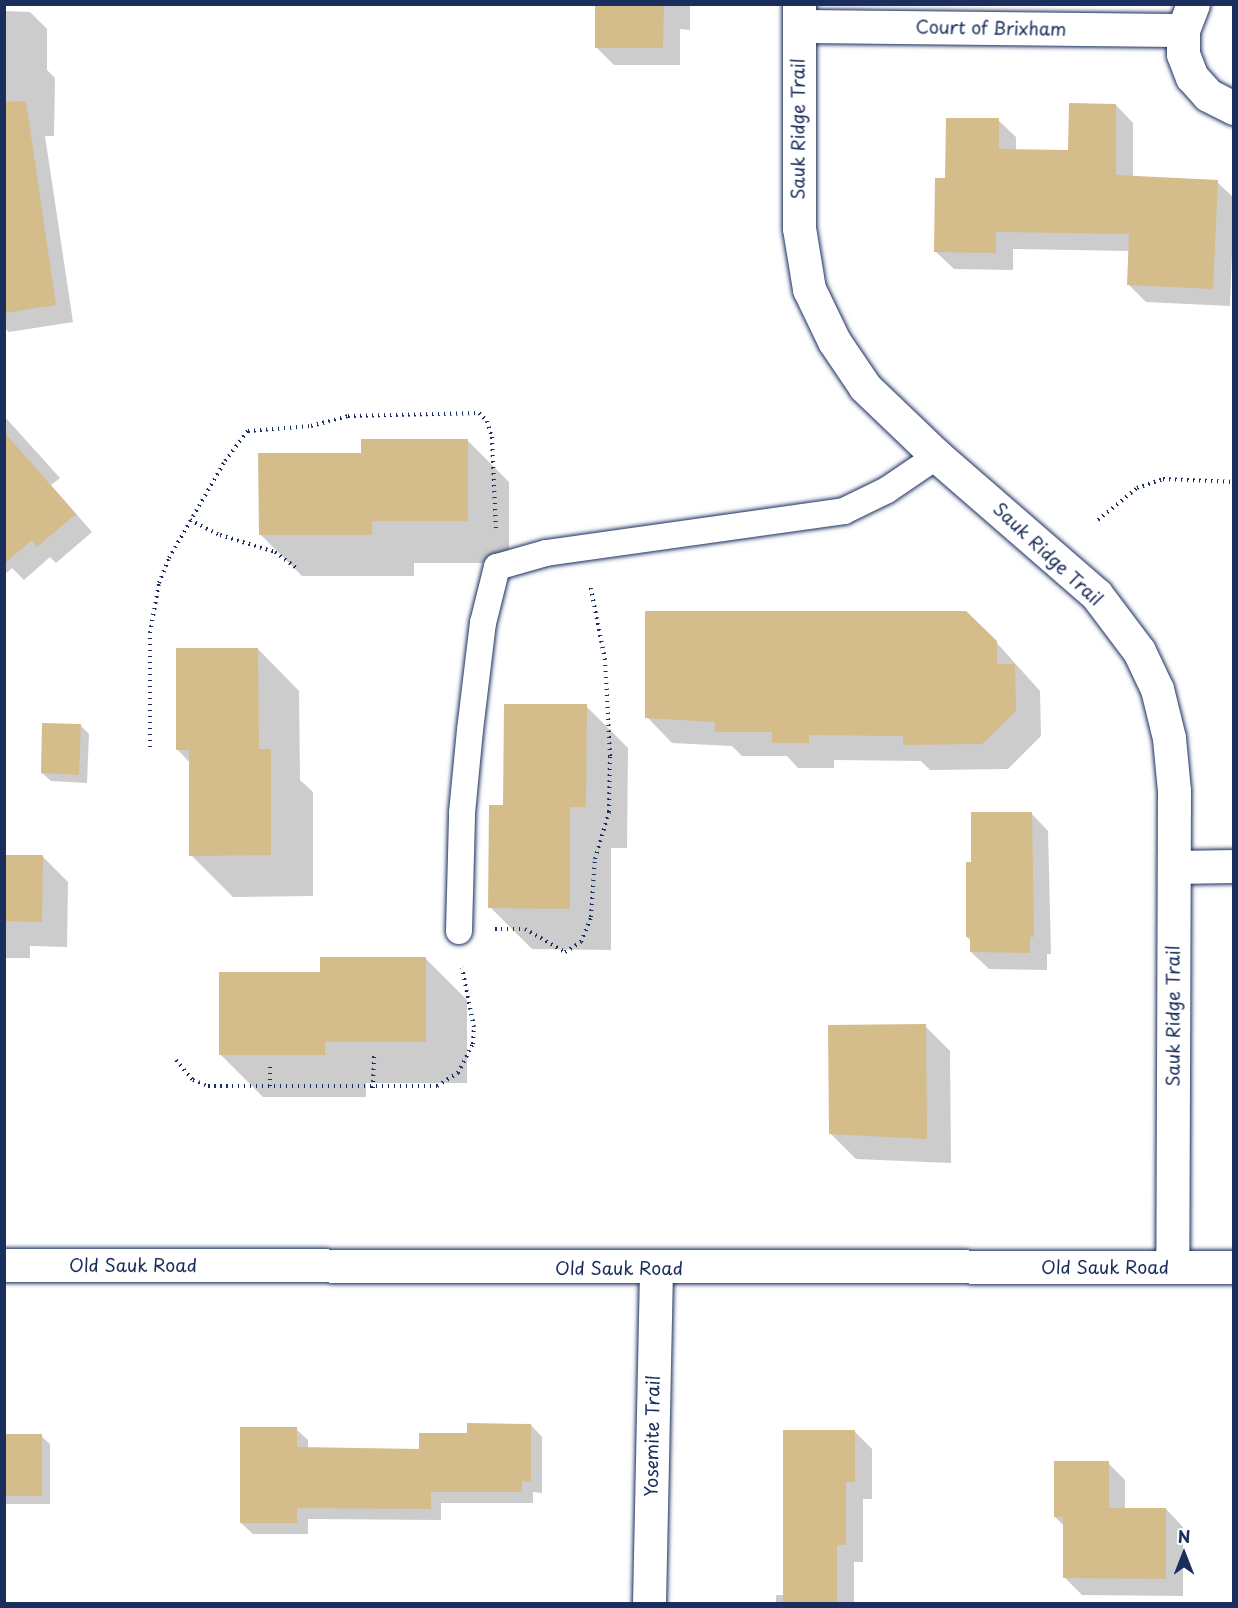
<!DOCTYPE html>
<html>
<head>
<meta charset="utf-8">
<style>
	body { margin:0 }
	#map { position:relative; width:1238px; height:1608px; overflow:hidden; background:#fff; font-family:"Playpen Sans",sans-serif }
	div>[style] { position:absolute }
	.shadow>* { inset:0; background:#0003 }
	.building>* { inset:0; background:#d4bc8b }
	.path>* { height:4px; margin-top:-2px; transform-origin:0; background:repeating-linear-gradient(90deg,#1b2f5e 0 1.5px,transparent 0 6px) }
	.roads { filter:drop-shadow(0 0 2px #1b2f5e) drop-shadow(0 0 2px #1b2f5e) }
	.lane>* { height:26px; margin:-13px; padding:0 13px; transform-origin:13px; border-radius:13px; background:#fff }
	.street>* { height:33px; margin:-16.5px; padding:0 16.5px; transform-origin:16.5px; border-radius:16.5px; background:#fff }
	.secondary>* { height:33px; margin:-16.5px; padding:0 16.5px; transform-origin:16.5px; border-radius:16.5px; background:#fff }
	span { translate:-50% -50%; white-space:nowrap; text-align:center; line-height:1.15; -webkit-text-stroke:5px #fff; paint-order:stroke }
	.street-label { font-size:18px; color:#1b2f5e }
	.frame { position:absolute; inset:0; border:6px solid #1b2f5e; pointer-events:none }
	.north { position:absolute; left:1154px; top:1524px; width:60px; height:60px; -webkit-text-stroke:4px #fff; paint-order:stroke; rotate:0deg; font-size:16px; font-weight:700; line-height:24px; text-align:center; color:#1b2f5e }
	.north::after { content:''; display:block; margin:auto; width:21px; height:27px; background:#1b2f5e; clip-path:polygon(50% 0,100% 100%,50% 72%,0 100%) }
</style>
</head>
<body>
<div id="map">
	<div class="shadow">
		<i style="clip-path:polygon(596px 4px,690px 4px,690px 30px,680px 29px,680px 65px,614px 65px,596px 47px)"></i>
		<i style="clip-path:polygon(4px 11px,30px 12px,47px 29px,47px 70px,55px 78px,54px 136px,45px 136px,73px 322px,9px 332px,4px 328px)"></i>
		<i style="clip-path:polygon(1116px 105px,1133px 123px,1133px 178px,1217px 182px,1234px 198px,1230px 306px,1146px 302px,1129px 285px,1130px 251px,1013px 249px,1013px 270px,954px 269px,936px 252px,947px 180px,998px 120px,1016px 137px,1016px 151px,1070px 152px)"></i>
		<i style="clip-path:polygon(5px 417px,60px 478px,51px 485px,92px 532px,56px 563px,50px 557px,24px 580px,12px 568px,4px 575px)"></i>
		<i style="clip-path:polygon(467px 440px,509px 482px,509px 563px,414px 563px,414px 576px,302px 576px,260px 534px,362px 454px)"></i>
		<i style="clip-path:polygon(996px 642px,1040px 691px,1041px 736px,1008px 769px,930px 770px,921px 761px,834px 760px,834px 768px,798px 768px,787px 756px,742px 756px,732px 746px,672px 743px,647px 717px)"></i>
		<i style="clip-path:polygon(258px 649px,299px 691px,300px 780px,313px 792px,313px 896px,233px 897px,191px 855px,190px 763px,177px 749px)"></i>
		<i style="clip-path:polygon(586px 706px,628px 748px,627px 848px,611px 848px,611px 950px,532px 949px,490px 907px,505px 806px)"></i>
		<i style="clip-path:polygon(81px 726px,89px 734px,87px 783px,51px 781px,42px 773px)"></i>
		<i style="clip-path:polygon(1031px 813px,1048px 831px,1051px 954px,1047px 954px,1047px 970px,989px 969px,971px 952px,971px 941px,967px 937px)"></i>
		<i style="clip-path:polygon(4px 856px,42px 856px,68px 882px,67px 947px,30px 946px,30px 958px,4px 958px)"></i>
		<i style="clip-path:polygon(425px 958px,467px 1000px,467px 1083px,366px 1083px,366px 1097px,263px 1097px,221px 1055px,322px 974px)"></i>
		<i style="clip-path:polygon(925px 1026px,950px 1051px,951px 1163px,856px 1159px,830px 1133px)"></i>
		<i style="clip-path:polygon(531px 1425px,542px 1437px,542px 1493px,533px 1492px,533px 1503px,441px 1503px,441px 1520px,308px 1519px,308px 1534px,253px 1534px,241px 1523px,296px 1429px,308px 1440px,308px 1449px,420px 1450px,469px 1434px)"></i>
		<i style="clip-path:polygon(855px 1432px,872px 1449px,872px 1499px,863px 1499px,863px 1562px,854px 1562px,854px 1604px,776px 1604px,776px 1595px,785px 1595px)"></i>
		<i style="clip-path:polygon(4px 1436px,41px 1436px,50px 1444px,50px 1504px,4px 1504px)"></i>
		<i style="clip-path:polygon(1108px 1463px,1125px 1480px,1125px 1509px,1166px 1509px,1183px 1527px,1183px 1596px,1082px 1595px,1064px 1577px,1064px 1526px,1055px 1517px)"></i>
	</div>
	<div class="building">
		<i style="clip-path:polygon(595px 4px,664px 4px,663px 48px,595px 48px)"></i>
		<i style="clip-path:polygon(26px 101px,56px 305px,4px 313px,4px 102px)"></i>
		<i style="clip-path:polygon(1069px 103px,1116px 104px,1116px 175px,1218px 180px,1213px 289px,1127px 285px,1129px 234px,996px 232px,996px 253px,934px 252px,935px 178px,945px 178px,946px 118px,999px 118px,999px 149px,1068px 150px)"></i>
		<i style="clip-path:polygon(4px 432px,76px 514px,37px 547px,32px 540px,4px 564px)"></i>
		<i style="clip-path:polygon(361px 439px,468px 439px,468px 521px,372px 521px,372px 535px,259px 535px,258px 453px,361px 453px)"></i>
		<i style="clip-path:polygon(645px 611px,966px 611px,997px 641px,997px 664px,1015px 664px,1016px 711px,982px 744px,903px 745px,903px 736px,809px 735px,809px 743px,772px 743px,772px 732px,715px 732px,715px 722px,645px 718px)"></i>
		<i style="clip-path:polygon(176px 648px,258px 648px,259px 749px,271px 749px,271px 855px,189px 856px,189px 750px,176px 750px)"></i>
		<i style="clip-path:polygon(504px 704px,587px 704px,586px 807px,570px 807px,570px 909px,488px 908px,489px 805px,503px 805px)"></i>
		<i style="clip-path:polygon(42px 723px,81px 724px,79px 775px,41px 773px)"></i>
		<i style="clip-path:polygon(971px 812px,1032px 812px,1034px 937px,1030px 937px,1030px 953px,970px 952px,970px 937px,966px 937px,966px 862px,971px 862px)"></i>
		<i style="clip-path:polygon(4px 855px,43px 855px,42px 922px,4px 921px)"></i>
		<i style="clip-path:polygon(320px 957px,426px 957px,426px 1042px,325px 1042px,325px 1055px,219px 1055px,219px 972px,320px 972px)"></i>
		<i style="clip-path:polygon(926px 1024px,927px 1139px,829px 1134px,828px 1025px)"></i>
		<i style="clip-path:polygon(467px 1423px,531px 1424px,531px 1482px,522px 1481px,522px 1492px,431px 1492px,431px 1509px,297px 1508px,297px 1523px,240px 1523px,240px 1427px,297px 1427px,297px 1447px,419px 1449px,419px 1433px,467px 1433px)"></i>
		<i style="clip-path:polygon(783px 1430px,855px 1430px,855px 1482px,846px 1482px,846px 1545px,837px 1545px,837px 1604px,783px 1604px)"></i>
		<i style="clip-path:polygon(4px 1434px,42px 1434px,42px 1496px,4px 1496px)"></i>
		<i style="clip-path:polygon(1054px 1461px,1109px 1461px,1109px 1508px,1166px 1508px,1166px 1579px,1063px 1578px,1063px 1517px,1054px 1517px)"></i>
	</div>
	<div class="path">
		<i style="left:190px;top:520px;width:34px;rotate:27deg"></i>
		<i style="left:220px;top:535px;width:58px;rotate:17.2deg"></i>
		<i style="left:275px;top:552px;width:26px;rotate:37deg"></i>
		<i style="left:1098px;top:520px;width:50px;rotate:-39.4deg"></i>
		<i style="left:1137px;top:488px;width:28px;rotate:-19deg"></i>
		<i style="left:1163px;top:479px;width:71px;rotate:2.4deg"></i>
		<i style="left:150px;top:747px;width:114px;rotate:-90deg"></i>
		<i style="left:150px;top:633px;width:51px;rotate:-79.8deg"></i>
		<i style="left:159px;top:583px;width:27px;rotate:-68deg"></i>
		<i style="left:169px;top:558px;width:112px;rotate:-60deg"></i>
		<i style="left:225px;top:461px;width:38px;rotate:-53deg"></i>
		<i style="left:248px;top:431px;width:63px;rotate:-4.5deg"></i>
		<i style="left:311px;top:426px;width:38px;rotate:-15deg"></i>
		<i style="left:348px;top:416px;width:131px;rotate:-1.3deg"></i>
		<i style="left:479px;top:413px;width:11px;rotate:45deg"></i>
		<i style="left:487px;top:421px;width:17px;rotate:73deg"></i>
		<i style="left:492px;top:437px;width:93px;rotate:87.5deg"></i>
		<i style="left:495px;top:929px;width:30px"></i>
		<i style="left:525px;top:929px;width:46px;rotate:29.9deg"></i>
		<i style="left:565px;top:952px;width:19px;rotate:-32deg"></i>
		<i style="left:581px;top:942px;width:27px;rotate:-68deg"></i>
		<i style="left:591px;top:917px;width:58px;rotate:-86.1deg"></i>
		<i style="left:595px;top:859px;width:49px;rotate:-73.4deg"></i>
		<i style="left:609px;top:812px;width:56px;rotate:-89deg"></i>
		<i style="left:610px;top:756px;width:96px;rotate:-93deg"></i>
		<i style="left:605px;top:660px;width:77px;rotate:-101.2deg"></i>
		<i style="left:176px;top:1060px;width:26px;rotate:50deg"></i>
		<i style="left:193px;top:1080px;width:16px;rotate:22deg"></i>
		<i style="left:208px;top:1086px;width:229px"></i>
		<i style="left:437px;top:1086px;width:25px;rotate:-32deg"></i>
		<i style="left:458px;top:1073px;width:33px;rotate:-63deg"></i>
		<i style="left:473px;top:1044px;width:17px;rotate:-87deg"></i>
		<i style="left:474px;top:1027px;width:60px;rotate:-101.5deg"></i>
		<i style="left:270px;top:1067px;width:21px;rotate:90deg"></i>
		<i style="left:373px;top:1088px;width:36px;rotate:-88deg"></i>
	</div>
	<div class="roads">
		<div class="lane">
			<i style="left:459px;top:931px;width:118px;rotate:-88.5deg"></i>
			<i style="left:462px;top:813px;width:83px;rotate:-84.5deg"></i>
			<i style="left:470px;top:730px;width:108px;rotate:-83.1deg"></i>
			<i style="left:483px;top:623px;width:58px;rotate:-76deg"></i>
			<i style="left:497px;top:567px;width:51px;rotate:-15.9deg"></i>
			<i style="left:546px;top:553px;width:301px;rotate:-8deg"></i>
			<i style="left:844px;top:511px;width:48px;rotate:-26deg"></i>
			<i style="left:887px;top:490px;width:60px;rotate:-34.2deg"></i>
		</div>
		<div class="street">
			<i style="left:799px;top:4px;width:224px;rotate:90deg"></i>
			<i style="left:799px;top:228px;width:62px;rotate:80.7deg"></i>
			<i style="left:809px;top:289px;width:58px;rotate:64.3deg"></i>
			<i style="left:834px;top:341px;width:55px;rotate:56deg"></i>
			<i style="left:865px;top:387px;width:100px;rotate:43.8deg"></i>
			<i style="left:937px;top:456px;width:211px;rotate:41deg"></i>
			<i style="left:1096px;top:594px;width:71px;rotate:53deg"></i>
			<i style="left:1139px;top:651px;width:42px;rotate:64.7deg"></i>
			<i style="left:1157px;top:689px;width:50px;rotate:76.2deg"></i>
			<i style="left:1169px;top:738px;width:53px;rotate:84.6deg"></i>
			<i style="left:1174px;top:791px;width:475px;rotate:90.2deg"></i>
			<i style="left:1193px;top:4px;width:28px;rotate:111deg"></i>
			<i style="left:1183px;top:30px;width:24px;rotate:90deg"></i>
			<i style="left:1183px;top:54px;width:25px;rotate:69deg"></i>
			<i style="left:1192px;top:77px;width:24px;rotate:48deg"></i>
			<i style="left:1208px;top:95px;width:29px;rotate:27deg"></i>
			<i style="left:799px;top:26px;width:384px;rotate:0.6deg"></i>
			<i style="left:1174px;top:867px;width:60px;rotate:-1deg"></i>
			<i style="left:649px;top:1604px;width:336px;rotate:-88.8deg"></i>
		</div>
		<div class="secondary">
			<i style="left:4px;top:1265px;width:1230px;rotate:0.09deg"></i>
		</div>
	</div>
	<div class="street-label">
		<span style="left:991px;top:28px;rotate:1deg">Court of Brixham</span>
		<span style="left:798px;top:129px;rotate:-90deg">Sauk Ridge Trail</span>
		<span style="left:1048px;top:554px;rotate:43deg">Sauk Ridge Trail</span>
		<span style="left:1173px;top:1016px;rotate:-90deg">Sauk Ridge Trail</span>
		<span style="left:133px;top:1265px">Old Sauk Road</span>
		<span style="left:1105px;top:1267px">Old Sauk Road</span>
		<span style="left:619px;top:1268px">Old Sauk Road</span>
		<span style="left:652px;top:1436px;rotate:-89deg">Yosemite Trail</span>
	</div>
	<div class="frame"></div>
	<div class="north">N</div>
</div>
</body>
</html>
